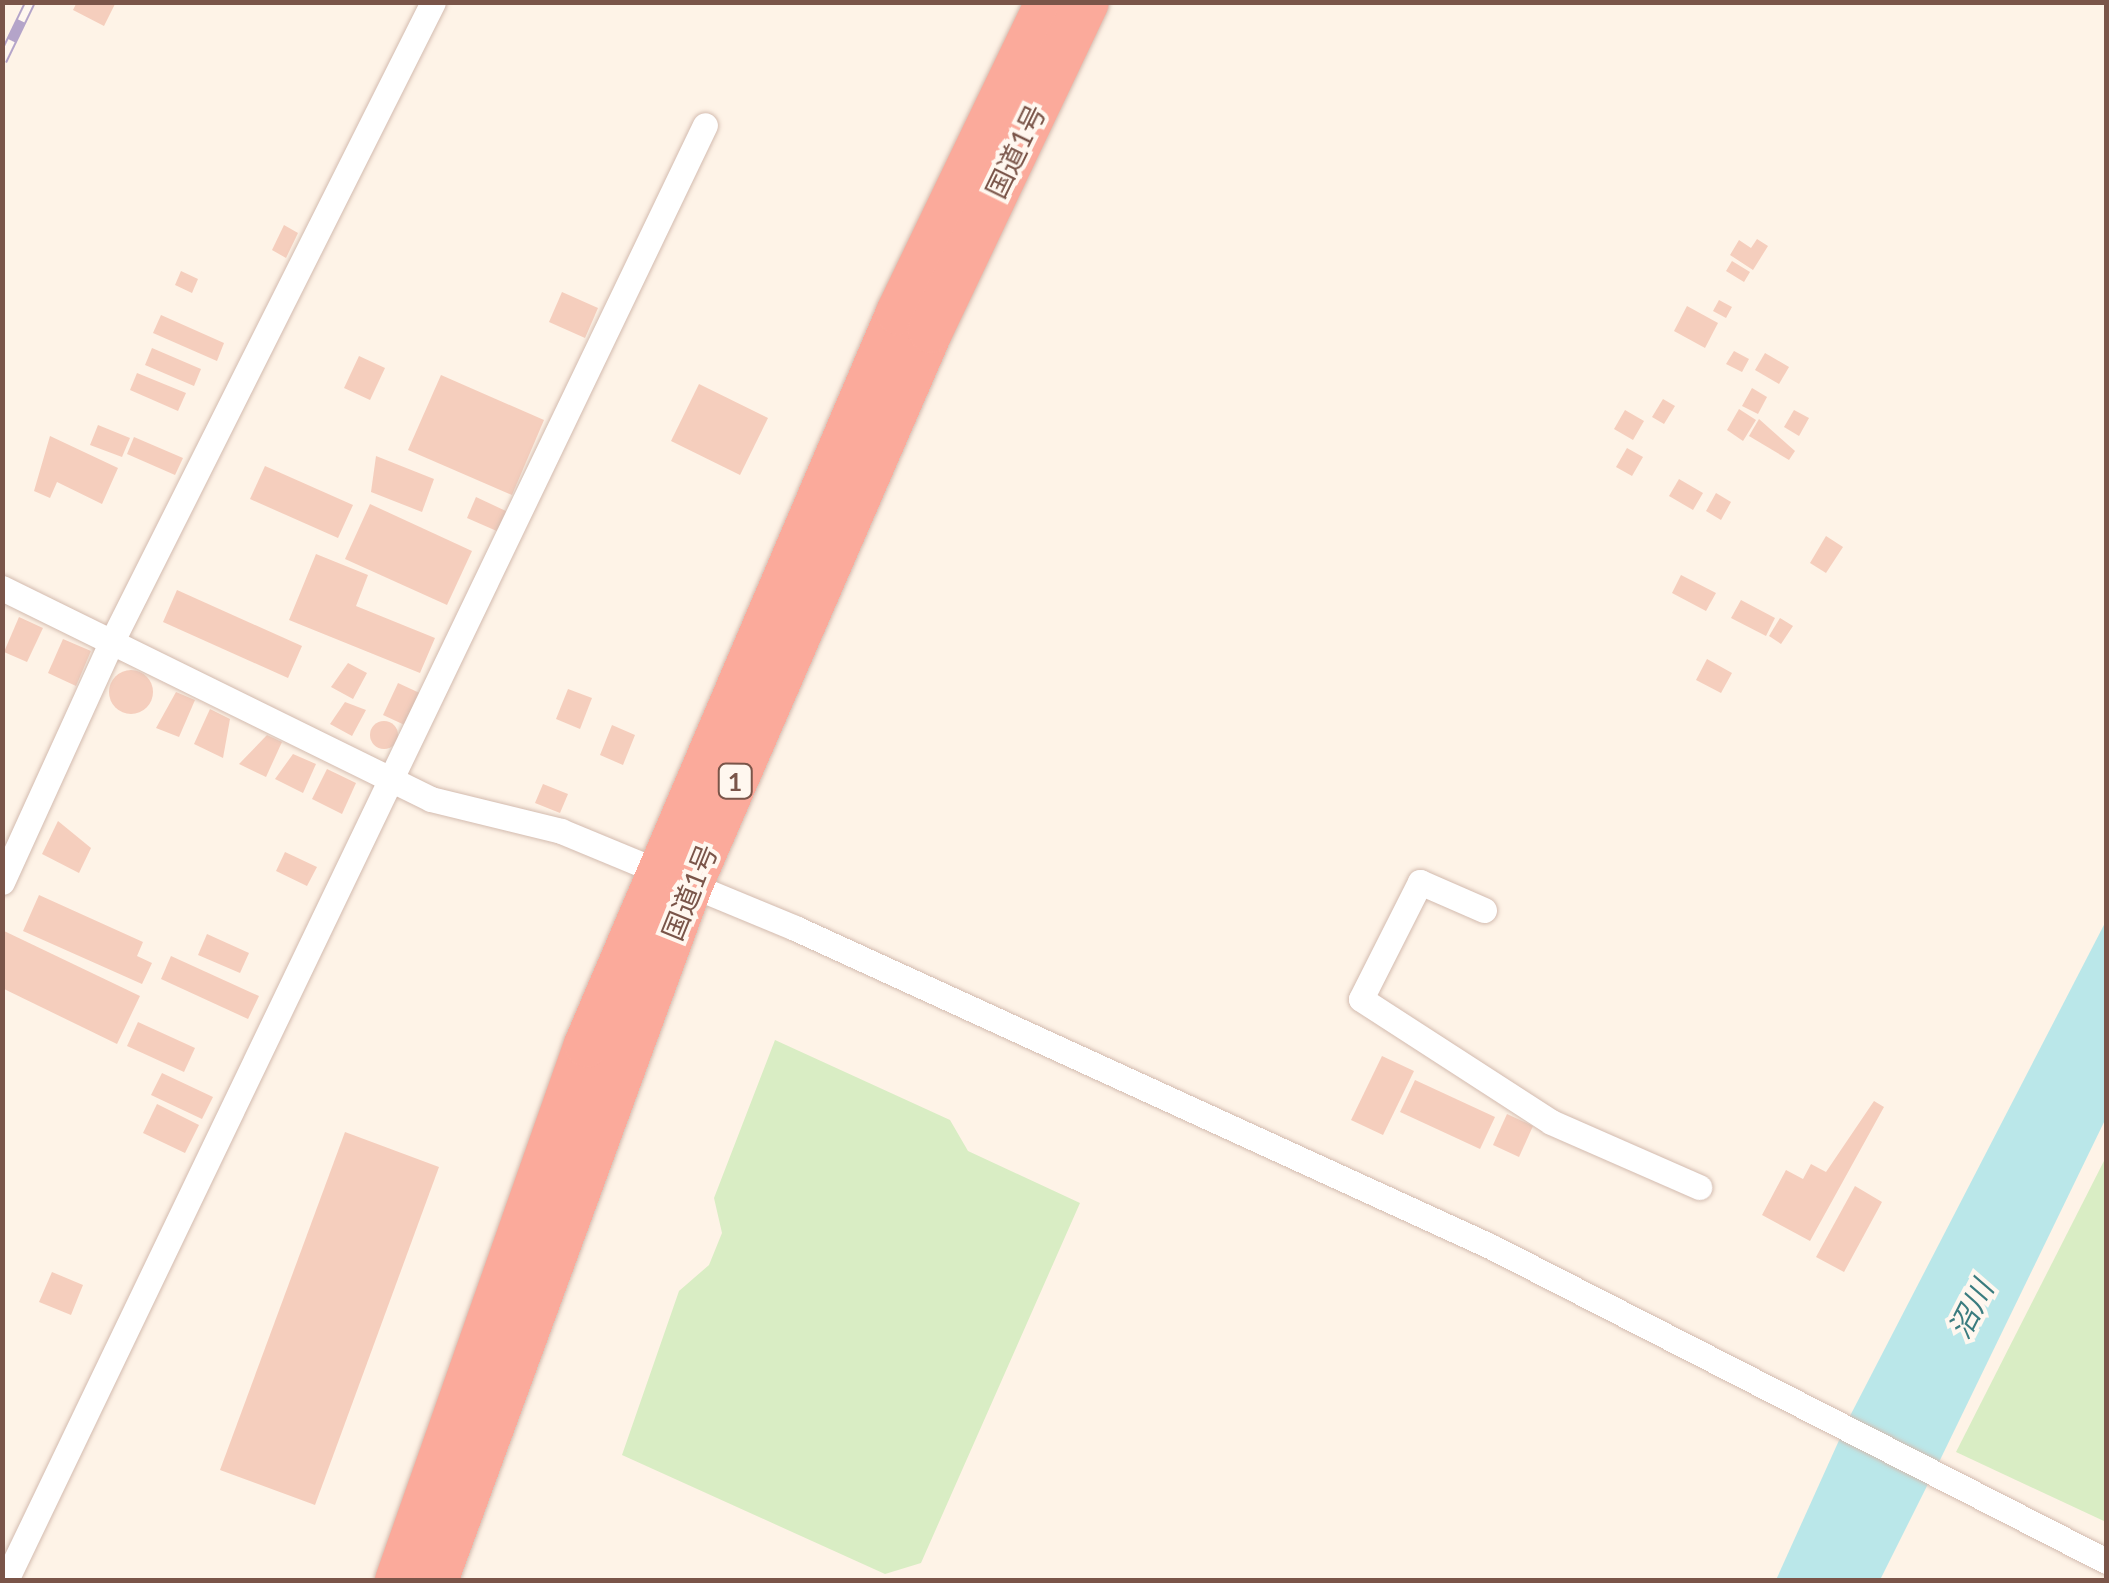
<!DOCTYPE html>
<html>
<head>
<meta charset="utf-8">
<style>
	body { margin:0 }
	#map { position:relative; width:2109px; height:1583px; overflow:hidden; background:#fef3e7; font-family:Lato,"Noto Sans JP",sans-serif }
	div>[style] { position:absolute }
	.green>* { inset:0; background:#d9edc4 }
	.water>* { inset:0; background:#bae7e9 }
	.building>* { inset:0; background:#f5cebd }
	.round { border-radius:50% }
	.roads { filter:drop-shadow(0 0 2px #d3bbaf) drop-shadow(0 0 2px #d3bbaf) }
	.street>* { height:25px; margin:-12.5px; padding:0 12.5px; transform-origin:12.5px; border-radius:12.5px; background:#fff }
	.highway>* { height:45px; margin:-22.5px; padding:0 22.5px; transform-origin:22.5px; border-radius:22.5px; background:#fbaa9b }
	.rail>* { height:11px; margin-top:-5.5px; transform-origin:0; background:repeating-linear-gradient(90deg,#fff7ef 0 22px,#b4a4c9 0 44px); box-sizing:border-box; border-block:2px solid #b4a4c9 }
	span { translate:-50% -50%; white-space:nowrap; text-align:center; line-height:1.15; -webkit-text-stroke:8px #fff7ef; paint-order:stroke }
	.shield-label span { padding:2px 8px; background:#fff7ef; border:2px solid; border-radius:8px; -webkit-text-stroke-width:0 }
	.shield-label { font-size:25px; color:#7a5549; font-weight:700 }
	.street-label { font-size:28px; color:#7a5549 }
	.water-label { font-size:30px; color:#3b7c7f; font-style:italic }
	.frame { position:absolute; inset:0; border:5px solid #7a5549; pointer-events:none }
</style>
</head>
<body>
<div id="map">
	<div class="green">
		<i style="clip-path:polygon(775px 1040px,950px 1120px,968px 1151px,1080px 1203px,921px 1563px,885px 1574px,622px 1455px,679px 1291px,709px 1265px,722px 1233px,714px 1198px)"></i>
		<i style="clip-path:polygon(2106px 1157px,2106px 1522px,1956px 1452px)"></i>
	</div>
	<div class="water">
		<i style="clip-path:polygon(2106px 921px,2106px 1118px,1940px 1460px,1880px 1580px,1776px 1580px,1850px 1416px)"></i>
	</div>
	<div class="building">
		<i style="clip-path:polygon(77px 2px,116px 2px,104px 26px,73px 10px)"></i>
		<i style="clip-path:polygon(284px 225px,298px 233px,286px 258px,272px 250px)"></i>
		<i style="clip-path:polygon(1757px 239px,1768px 246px,1753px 270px,1730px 255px,1739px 240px,1751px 248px)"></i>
		<i style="clip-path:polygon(1732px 261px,1750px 272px,1744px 282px,1726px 271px)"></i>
		<i style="clip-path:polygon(181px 271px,198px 279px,192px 293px,175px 285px)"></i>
		<i style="clip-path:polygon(562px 292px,598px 308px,585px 338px,549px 322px)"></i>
		<i style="clip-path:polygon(1719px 300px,1732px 307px,1726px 318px,1713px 311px)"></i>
		<i style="clip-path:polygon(1687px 306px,1718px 323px,1705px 348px,1674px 331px)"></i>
		<i style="clip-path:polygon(161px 315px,224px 343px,217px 361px,153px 333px)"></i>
		<i style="clip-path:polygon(152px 348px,201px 369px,194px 386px,145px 365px)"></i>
		<i style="clip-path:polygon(1734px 351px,1749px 359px,1742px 372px,1726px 364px)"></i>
		<i style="clip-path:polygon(1765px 353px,1789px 367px,1779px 384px,1755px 370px)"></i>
		<i style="clip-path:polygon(359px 356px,385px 368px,370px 400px,344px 388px)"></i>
		<i style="clip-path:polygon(137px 373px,186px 393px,178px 411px,130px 390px)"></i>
		<i style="clip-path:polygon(441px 375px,544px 420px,512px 495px,408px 450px)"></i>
		<i style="clip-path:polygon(699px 384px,768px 418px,740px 475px,671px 441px)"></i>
		<i style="clip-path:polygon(1752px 388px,1767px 397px,1758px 414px,1742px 406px)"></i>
		<i style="clip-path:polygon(1663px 399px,1675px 406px,1664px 424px,1652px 417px)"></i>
		<i style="clip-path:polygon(1739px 409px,1756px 420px,1743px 441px,1727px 430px)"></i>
		<i style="clip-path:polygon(1625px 410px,1644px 421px,1633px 440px,1614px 429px)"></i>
		<i style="clip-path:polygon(1794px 410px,1809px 418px,1799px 436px,1784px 427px)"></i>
		<i style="clip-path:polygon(1759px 419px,1795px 451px,1789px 460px,1749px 436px)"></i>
		<i style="clip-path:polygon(98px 425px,130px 438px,122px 457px,90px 445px)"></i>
		<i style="clip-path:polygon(50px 436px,118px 468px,102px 504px,57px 482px,50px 498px,34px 491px)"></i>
		<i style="clip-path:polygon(134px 437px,183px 458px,175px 475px,127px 454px)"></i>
		<i style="clip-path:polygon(1627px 448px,1643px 457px,1632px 476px,1616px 467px)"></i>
		<i style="clip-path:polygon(376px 456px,434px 479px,422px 512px,371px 492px)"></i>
		<i style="clip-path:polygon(265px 466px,353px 505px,338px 538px,250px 499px)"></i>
		<i style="clip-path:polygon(1679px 479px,1703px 493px,1693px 510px,1669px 496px)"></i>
		<i style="clip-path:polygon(1716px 493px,1731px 502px,1721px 520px,1706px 511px)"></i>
		<i style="clip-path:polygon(476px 497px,508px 512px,499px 532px,467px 518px)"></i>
		<i style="clip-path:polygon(370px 504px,472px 551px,447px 605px,345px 559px)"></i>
		<i style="clip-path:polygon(1826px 536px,1843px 547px,1826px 573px,1810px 563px)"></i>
		<i style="clip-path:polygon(316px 554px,368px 575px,356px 606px,435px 638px,420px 673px,289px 620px)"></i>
		<i style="clip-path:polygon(1681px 575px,1716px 593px,1706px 611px,1672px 593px)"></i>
		<i style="clip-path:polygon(177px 590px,302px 646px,288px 678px,163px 622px)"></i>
		<i style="clip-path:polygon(1741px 600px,1775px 618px,1766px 636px,1731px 618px)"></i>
		<i style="clip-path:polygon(19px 617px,43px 628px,27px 662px,4px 652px)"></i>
		<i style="clip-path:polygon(1780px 618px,1793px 626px,1781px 644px,1769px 636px)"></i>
		<i style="clip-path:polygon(63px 639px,91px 651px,76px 686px,48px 673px)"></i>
		<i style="clip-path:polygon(1707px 659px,1732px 673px,1721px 693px,1696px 680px)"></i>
		<i style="clip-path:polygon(348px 663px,367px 673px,353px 699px,331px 687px)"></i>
		<i class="round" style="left:109px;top:670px;width:44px;height:44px"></i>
		<i style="clip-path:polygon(398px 683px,424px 695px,409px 727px,383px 715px)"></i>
		<i style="clip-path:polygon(568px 689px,592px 698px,580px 729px,556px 719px)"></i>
		<i style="clip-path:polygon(176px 692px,195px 700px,179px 737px,156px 728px)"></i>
		<i style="clip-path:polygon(345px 702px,366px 710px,352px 736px,330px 724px)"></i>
		<i style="clip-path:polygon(210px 709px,230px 719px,223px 758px,194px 744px)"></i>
		<i class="round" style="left:370px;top:721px;width:28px;height:28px"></i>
		<i style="clip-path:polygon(612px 725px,635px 735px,623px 765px,600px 755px)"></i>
		<i style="clip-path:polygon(267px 735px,282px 742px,266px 777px,239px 764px)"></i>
		<i style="clip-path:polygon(293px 754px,316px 764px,303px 793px,275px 779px)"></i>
		<i style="clip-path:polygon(327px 769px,356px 783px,342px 814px,312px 799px)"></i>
		<i style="clip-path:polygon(543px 784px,568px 794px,560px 813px,535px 803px)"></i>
		<i style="clip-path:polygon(58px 821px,91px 848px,79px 873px,42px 854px)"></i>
		<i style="clip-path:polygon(285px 852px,317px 867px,307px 886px,276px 871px)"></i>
		<i style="clip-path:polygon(39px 895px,143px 942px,137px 956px,152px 963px,142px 984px,23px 931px)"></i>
		<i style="clip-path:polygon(2px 930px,140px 996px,117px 1044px,2px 988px)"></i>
		<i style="clip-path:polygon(207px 934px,249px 953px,240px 973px,198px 955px)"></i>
		<i style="clip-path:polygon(171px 956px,259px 996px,248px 1019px,161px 979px)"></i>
		<i style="clip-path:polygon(138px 1022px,195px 1048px,184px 1072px,127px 1046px)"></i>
		<i style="clip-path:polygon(1382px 1056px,1414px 1071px,1383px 1135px,1351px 1120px)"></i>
		<i style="clip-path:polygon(162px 1073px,213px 1097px,202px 1119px,151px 1095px)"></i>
		<i style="clip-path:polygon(1415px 1080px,1495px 1117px,1480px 1149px,1400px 1112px)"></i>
		<i style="clip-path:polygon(1874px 1101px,1884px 1107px,1810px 1241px,1762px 1215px,1786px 1170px,1803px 1179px,1811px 1164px,1826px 1172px)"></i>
		<i style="clip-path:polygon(157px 1104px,199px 1125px,185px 1153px,143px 1133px)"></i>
		<i style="clip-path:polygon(1507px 1114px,1533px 1126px,1519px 1157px,1493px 1145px)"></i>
		<i style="clip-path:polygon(345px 1132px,439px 1167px,315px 1505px,220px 1470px)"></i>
		<i style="clip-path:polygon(1855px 1186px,1882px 1202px,1844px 1272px,1816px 1257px)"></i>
		<i style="clip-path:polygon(52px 1272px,83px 1285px,71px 1315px,39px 1302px)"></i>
	</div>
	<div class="roads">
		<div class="street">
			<i style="left:2px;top:588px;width:478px;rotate:26.2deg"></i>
			<i style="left:431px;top:799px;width:134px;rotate:13.8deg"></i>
			<i style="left:561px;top:831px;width:253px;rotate:22.5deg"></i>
			<i style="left:795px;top:928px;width:764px;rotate:24.59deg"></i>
			<i style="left:1490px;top:1246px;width:692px;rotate:27.08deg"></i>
			<i style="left:2px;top:882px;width:263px;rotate:-65.5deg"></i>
			<i style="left:111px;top:643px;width:717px;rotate:-63.33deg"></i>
			<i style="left:1484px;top:910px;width:70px;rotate:-156.4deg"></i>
			<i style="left:1420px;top:882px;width:131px;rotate:116.8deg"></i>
			<i style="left:1361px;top:999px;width:226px;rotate:32.9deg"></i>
			<i style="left:1551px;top:1122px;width:162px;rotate:23.7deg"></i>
			<i style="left:6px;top:1580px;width:1614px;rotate:-64.34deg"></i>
		</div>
		<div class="highway">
			<i style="left:397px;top:1580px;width:568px;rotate:-70.58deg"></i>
			<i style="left:586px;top:1044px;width:796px;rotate:-66.91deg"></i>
			<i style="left:898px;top:312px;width:344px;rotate:-64.3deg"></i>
			<i style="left:435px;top:1580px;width:739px;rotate:-69.9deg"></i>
			<i style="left:689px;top:886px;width:606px;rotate:-66.57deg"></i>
			<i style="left:930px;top:330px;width:363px;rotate:-64.6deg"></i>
		</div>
	</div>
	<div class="rail">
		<i style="left:2px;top:60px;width:64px;rotate:-64.2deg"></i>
	</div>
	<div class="shield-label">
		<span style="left:735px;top:781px">1</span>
	</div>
	<div class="street-label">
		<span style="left:1015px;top:151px;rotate:-64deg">国道1号</span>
		<span style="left:689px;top:892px;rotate:-68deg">国道1号</span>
	</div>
	<div class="water-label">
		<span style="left:1970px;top:1309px;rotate:-63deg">沼川</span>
	</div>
	<div class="frame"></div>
</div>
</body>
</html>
